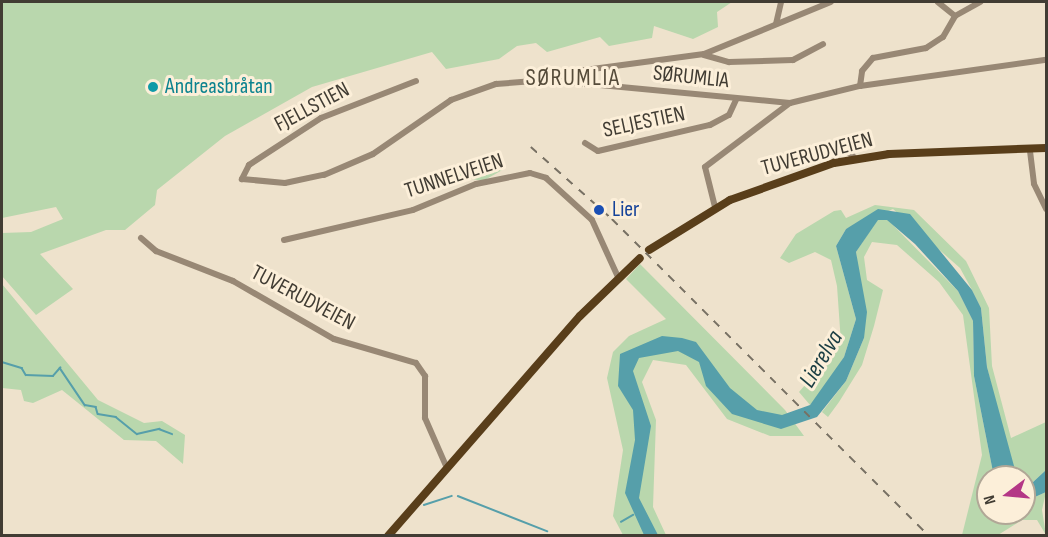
<!DOCTYPE html>
<html>
<head>
<meta charset="utf-8">
<style>
	body { margin:0 }
	#map { position:relative; width:1048px; height:537px; overflow:hidden; background:#eee2cc; font-family:"Sofia Sans Condensed",sans-serif }
	div>[style] { position:absolute }
	.green>* { inset:0; background:#b9d7ad }
	.water>* { inset:0; background:#569faa }
	.stream>* { height:1.5px; margin:-0.75px; padding:0 0.75px; transform-origin:0.75px; border-radius:0.75px; background:#569faa }
	.minor>* { height:6px; margin:-3px; padding:0 3px; transform-origin:3px; border-radius:3px; background:#988875 }
	.major>* { height:8px; margin:-4px; padding:0 4px; transform-origin:4px; border-radius:4px; background:#593e1a }
	.rail>* { height:1.5px; margin-top:-0.75px; transform-origin:0; background:repeating-linear-gradient(90deg,#777063 0 8px,transparent 0 16px) }
	.dots>* { width:16px; height:16px; translate:-50% -50%; box-sizing:border-box; border:3px solid #fcefd9; border-radius:50% }
	span { translate:-50% -50%; white-space:nowrap; text-align:center; line-height:1.15; -webkit-text-stroke:6px #fcefd9; paint-order:stroke }
	.street-label { font-size:22px; color:#413c33 }
	.culture-label { font-size:22px; color:#0d838f }
	.left { translate:0 -50%; text-align:left }
	.transit-label { font-size:22px; color:#164399 }
	.neighbourhood-label { font-size:24px; color:#564c3a; letter-spacing:1.5px }
	.water-label { font-size:24px; color:#1a3d43; font-style:italic }
	.frame { position:absolute; inset:0; border:3px solid #413c33; pointer-events:none }
	.north { position:absolute; left:976px; top:465px; width:60px; height:60px; box-sizing:border-box; background:#fcefd9; border:2px solid #b1a797; border-radius:50%; rotate:254deg; font-size:16px; font-weight:700; line-height:24px; text-align:center; color:#413c33 }
	.north::after { content:''; display:block; margin:auto; width:21px; height:27px; background:#b43786; clip-path:polygon(50% 0,100% 100%,50% 72%,0 100%) }
</style>
</head>
<body>
<div id="map">
	<div class="green">
		<i style="clip-path:polygon(2px 2px,732px 2px,717px 12px,718px 27px,693px 39px,654px 26px,652px 38px,609px 46px,600px 37px,547px 52px,536px 43px,517px 46px,499px 59px,446px 69px,432px 52px,312px 87px,225px 136px,157px 190px,155px 205px,125px 230px,106px 230px,40px 254px,73px 289px,36px 315px,2px 276px,2px 233px,31px 232px,63px 219px,56px 207px,2px 218px)"></i>
		<i style="clip-path:polygon(502px 163px,504px 169px,483px 181px,456px 176px,467px 165px)"></i>
		<i style="clip-path:polygon(875px 205px,914px 210px,966px 261px,989px 308px,992px 366px,1011px 438px,1046px 422px,1046px 470px,1032px 483px,1012px 469px,987px 367px,981px 308px,972px 290px,960px 268px,893px 209px,846px 229px,836px 246px,856px 319px,844px 357px,821px 393px,810px 405px,799px 392px,841px 343px,837px 286px,831px 260px,815px 252px,789px 263px,780px 258px,796px 234px,834px 211px,841px 210px,846px 218px)"></i>
		<i style="clip-path:polygon(887px 219px,958px 291px,973px 321px,974px 376px,994px 477px,988px 477px,988px 513px,1024px 513px,1024px 502px,1046px 492px,1042px 510px,1046px 535px,1037px 520px,1022px 520px,998px 535px,962px 535px,982px 455px,963px 315px,939px 282px,897px 245px,872px 242px,864px 257px,867px 280px,883px 290px,874px 326px,862px 365px,839px 402px,828px 417px,822px 412px,846px 381px,864px 338px,856px 252px,877px 220px)"></i>
		<i style="clip-path:polygon(640px 264px,785px 410px,804px 436px,770px 436px,727px 419px,686px 365px,653px 360px,642px 382px,656px 420px,653px 507px,666px 535px,623px 535px,613px 516px,623px 450px,607px 378px,613px 352px,629px 336px,666px 319px,626px 279px)"></i>
		<i style="clip-path:polygon(2px 284px,98px 400px,144px 423px,162px 421px,185px 435px,183px 464px,156px 441px,124px 440px,62px 390px,33px 403px,24px 401px,21px 390px,2px 388px)"></i>
	</div>
	<div class="water">
		<i style="clip-path:polygon(878px 209px,910px 214px,972px 290px,981px 308px,987px 367px,1017px 477px,994px 477px,974px 376px,973px 321px,958px 291px,915px 244px,887px 220px,878px 220px,856px 252px,867px 312px,864px 338px,846px 381px,817px 417px,781px 429px,732px 414px,706px 386px,699px 362px,678px 351px,639px 358px,633px 371px,651px 426px,639px 498px,658px 535px,644px 535px,625px 493px,635px 440px,633px 410px,618px 386px,620px 354px,662px 336px,682px 338px,696px 342px,730px 388px,757px 410px,782px 415px,810px 405px,844px 357px,856px 319px,836px 246px,846px 229px)"></i>
		<i style="clip-path:polygon(1046px 470px,1046px 492px,1024px 502px,1024px 481px,1032px 483px)"></i>
	</div>
	<div class="stream">
		<i style="left:2px;top:362px;width:21px;rotate:17deg"></i>
		<i style="left:22px;top:368px;width:8px;rotate:60deg"></i>
		<i style="left:26px;top:375px;width:27px;rotate:2deg"></i>
		<i style="left:53px;top:376px;width:11px;rotate:-49deg"></i>
		<i style="left:60px;top:368px;width:45px;rotate:56deg"></i>
		<i style="left:85px;top:405px;width:11px;rotate:10deg"></i>
		<i style="left:96px;top:407px;width:7px;rotate:74deg"></i>
		<i style="left:98px;top:414px;width:18px;rotate:9deg"></i>
		<i style="left:116px;top:417px;width:27px;rotate:39deg"></i>
		<i style="left:137px;top:434px;width:23px;rotate:-13deg"></i>
		<i style="left:159px;top:429px;width:14px;rotate:21deg"></i>
		<i style="left:458px;top:496px;width:96px;rotate:21.5deg"></i>
		<i style="left:424px;top:505px;width:29px;rotate:-18deg"></i>
		<i style="left:621px;top:522px;width:14px;rotate:-30deg"></i>
	</div>
	<div class="minor">
		<i style="left:955px;top:16px;width:29px;rotate:-29deg"></i>
		<i style="left:776px;top:24px;width:23px;rotate:-77deg"></i>
		<i style="left:704px;top:55px;width:26px;rotate:16deg"></i>
		<i style="left:729px;top:62px;width:64px;rotate:-1.8deg"></i>
		<i style="left:793px;top:60px;width:34px;rotate:-28deg"></i>
		<i style="left:554px;top:80px;width:33px;rotate:-18deg"></i>
		<i style="left:585px;top:70px;width:120px;rotate:-7.7deg"></i>
		<i style="left:704px;top:54px;width:137px;rotate:-22.3deg"></i>
		<i style="left:416px;top:81px;width:102px;rotate:158.7deg"></i>
		<i style="left:321px;top:118px;width:86px;rotate:146.9deg"></i>
		<i style="left:249px;top:165px;width:16px;rotate:117deg"></i>
		<i style="left:242px;top:179px;width:43px;rotate:5.3deg"></i>
		<i style="left:285px;top:183px;width:40px;rotate:-12deg"></i>
		<i style="left:324px;top:175px;width:53px;rotate:-23.2deg"></i>
		<i style="left:373px;top:154px;width:95px;rotate:-34.7deg"></i>
		<i style="left:451px;top:100px;width:48px;rotate:-19.6deg"></i>
		<i style="left:496px;top:84px;width:51px;rotate:-4.5deg"></i>
		<i style="left:547px;top:80px;width:244px;rotate:5.4deg"></i>
		<i style="left:790px;top:103px;width:72px;rotate:-13.7deg"></i>
		<i style="left:860px;top:86px;width:188px;rotate:-8deg"></i>
		<i style="left:860px;top:86px;width:15px;rotate:-82deg"></i>
		<i style="left:862px;top:71px;width:17px;rotate:-50deg"></i>
		<i style="left:873px;top:58px;width:54px;rotate:-10.7deg"></i>
		<i style="left:926px;top:48px;width:20px;rotate:-33deg"></i>
		<i style="left:943px;top:37px;width:24px;rotate:-60deg"></i>
		<i style="left:955px;top:16px;width:22px;rotate:-141deg"></i>
		<i style="left:585px;top:143px;width:15px;rotate:32deg"></i>
		<i style="left:598px;top:151px;width:115px;rotate:-13.1deg"></i>
		<i style="left:710px;top:125px;width:21px;rotate:-28deg"></i>
		<i style="left:729px;top:115px;width:17px;rotate:-65deg"></i>
		<i style="left:1030px;top:151px;width:33px;rotate:83deg"></i>
		<i style="left:1034px;top:184px;width:28px;rotate:64deg"></i>
		<i style="left:834px;top:163px;width:18px;rotate:-68deg"></i>
		<i style="left:841px;top:146px;width:20px;rotate:41deg"></i>
		<i style="left:715px;top:207px;width:41px;rotate:-104deg"></i>
		<i style="left:705px;top:167px;width:106px;rotate:-37deg"></i>
		<i style="left:141px;top:238px;width:20px;rotate:41deg"></i>
		<i style="left:156px;top:251px;width:83px;rotate:21.3deg"></i>
		<i style="left:233px;top:281px;width:116px;rotate:29.9deg"></i>
		<i style="left:334px;top:339px;width:85px;rotate:16.3deg"></i>
		<i style="left:416px;top:363px;width:16px;rotate:55deg"></i>
		<i style="left:425px;top:376px;width:42px;rotate:90deg"></i>
		<i style="left:425px;top:418px;width:55px;rotate:66.3deg"></i>
		<i style="left:284px;top:240px;width:132px;rotate:-13.1deg"></i>
		<i style="left:413px;top:210px;width:68px;rotate:-22.4deg"></i>
		<i style="left:476px;top:184px;width:55px;rotate:-11.5deg"></i>
		<i style="left:530px;top:173px;width:17px;rotate:17deg"></i>
		<i style="left:546px;top:178px;width:62px;rotate:42.4deg"></i>
		<i style="left:592px;top:220px;width:63px;rotate:65.5deg"></i>
	</div>
	<div class="major">
		<i style="left:649px;top:250px;width:95px;rotate:-31.7deg"></i>
		<i style="left:730px;top:200px;width:110px;rotate:-19.6deg"></i>
		<i style="left:834px;top:163px;width:56px;rotate:-9.3deg"></i>
		<i style="left:889px;top:154px;width:157px;rotate:-2.2deg"></i>
		<i style="left:388px;top:536px;width:292px;rotate:-48.9deg"></i>
		<i style="left:580px;top:316px;width:83px;rotate:-44deg"></i>
	</div>
	<div class="rail">
		<i style="left:531px;top:147px;width:108px;rotate:41.6deg"></i>
		<i style="left:612px;top:219px;width:448px;rotate:45deg"></i>
	</div>
	<div class="dots">
		<i style="left:153px;top:87px;background:#0f9aa8"></i>
		<i style="left:599px;top:210px;background:#1a4fb4"></i>
	</div>
	<div class="street-label">
		<span style="left:691px;top:77px;rotate:6deg">SØRUMLIA</span>
		<span style="left:312px;top:107px;rotate:-28deg">FJELLSTIEN</span>
		<span style="left:644px;top:122px;rotate:-12deg">SELJESTIEN</span>
		<span style="left:817px;top:154px;rotate:-15deg">TUVERUDVEIEN</span>
		<span style="left:454px;top:176px;rotate:-18deg">TUNNELVEIEN</span>
		<span style="left:303px;top:298px;rotate:28deg">TUVERUDVEIEN</span>
	</div>
	<div class="culture-label">
		<span class="left" style="left:165px;top:87px">Andreasbråtan</span>
	</div>
	<div class="transit-label">
		<span class="left" style="left:612px;top:210px">Lier</span>
	</div>
	<div class="neighbourhood-label">
		<span style="left:573px;top:78px">SØRUMLIA</span>
	</div>
	<div class="water-label">
		<span style="left:821px;top:359px;rotate:-59deg">Lierelva</span>
	</div>
	<div class="frame"></div>
	<div class="north">N</div>
</div>
</body>
</html>
